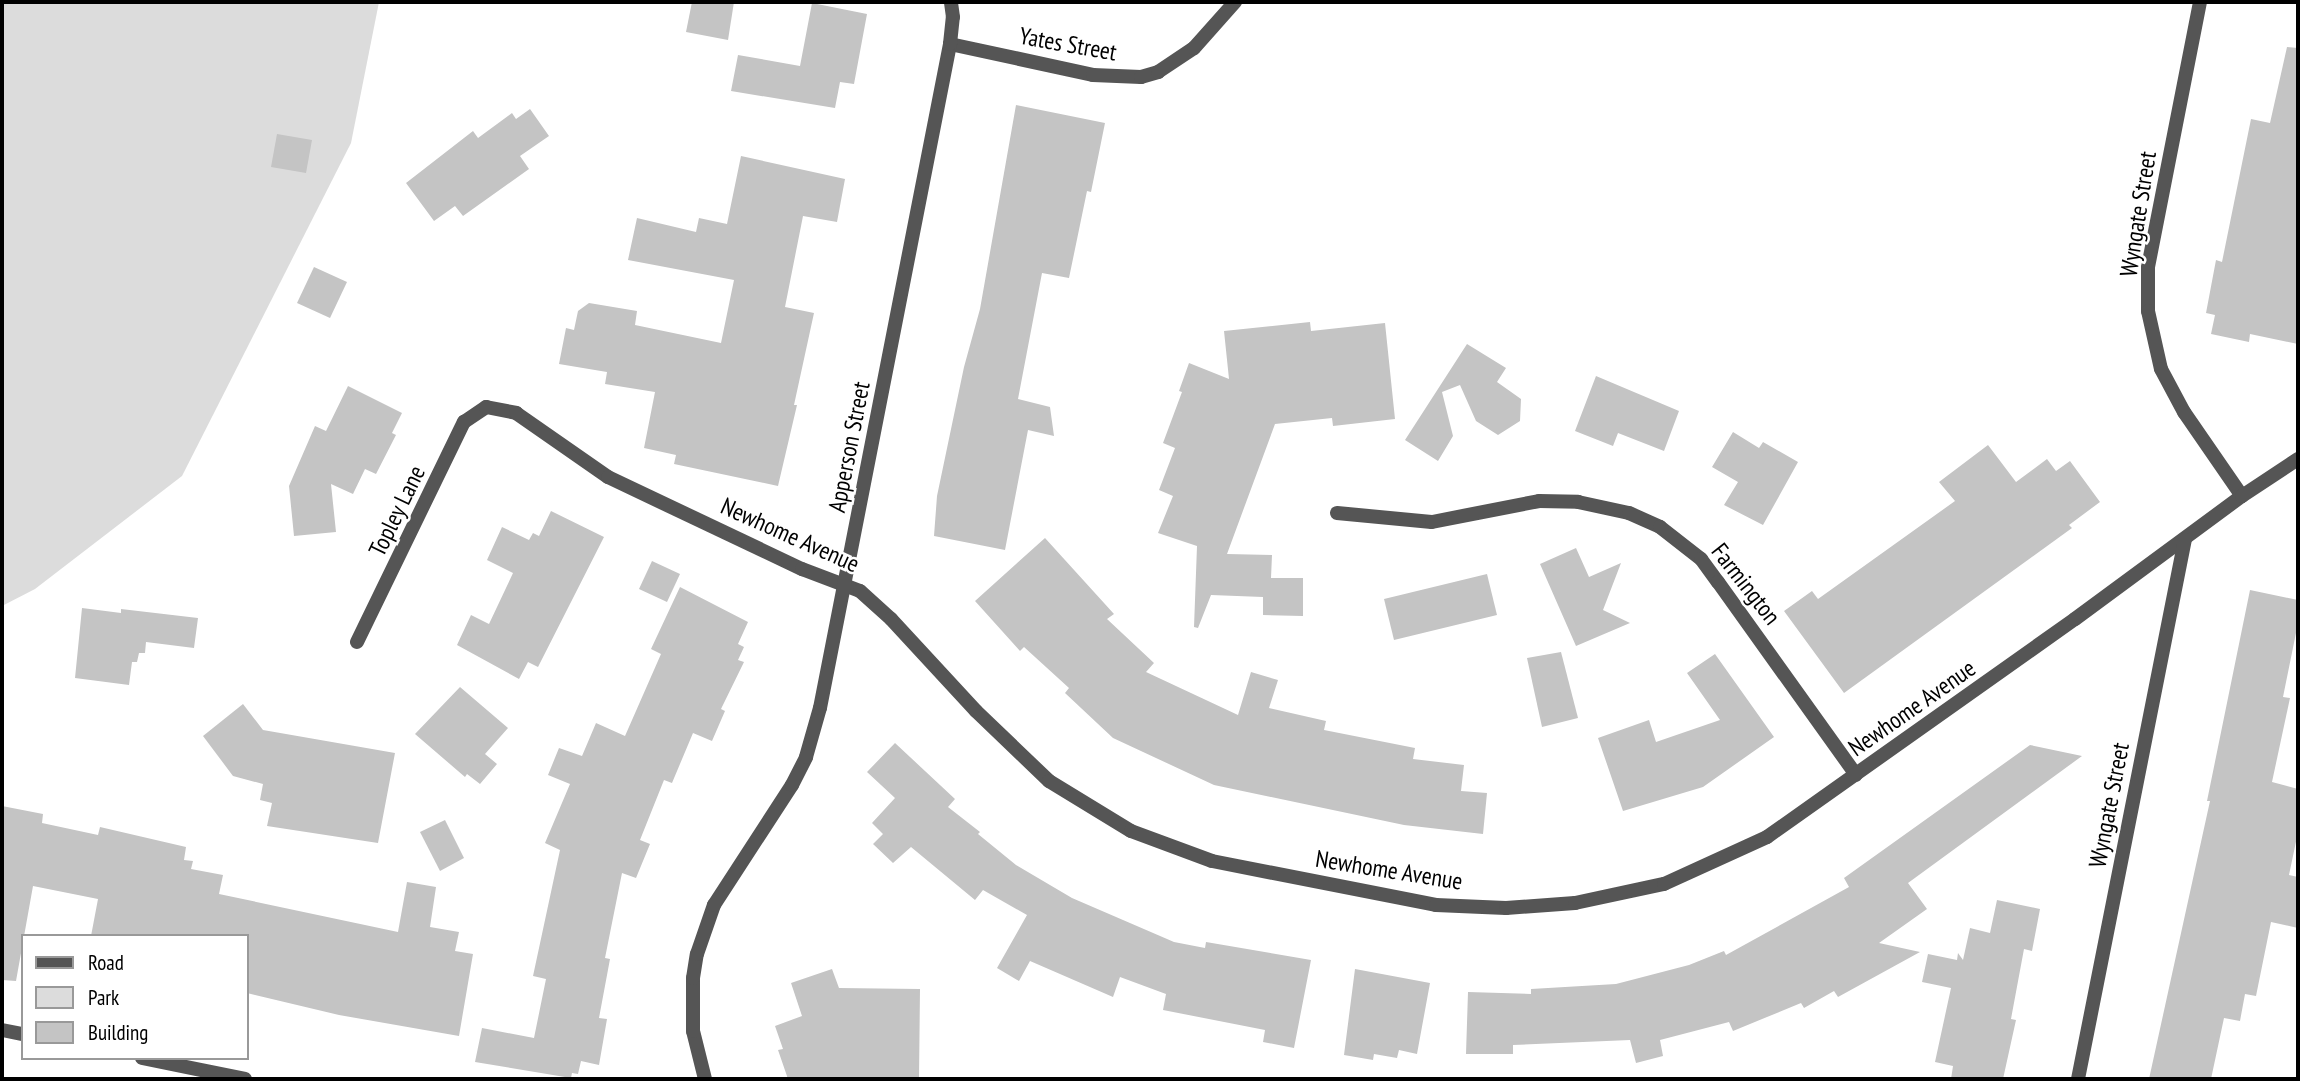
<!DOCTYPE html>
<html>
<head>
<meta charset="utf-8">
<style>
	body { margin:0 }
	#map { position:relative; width:2300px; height:1081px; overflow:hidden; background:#fff; font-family:"PT Sans Narrow",sans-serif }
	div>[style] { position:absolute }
	.green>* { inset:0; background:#dcdcdc }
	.building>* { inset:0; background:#c4c4c4 }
	.minor>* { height:14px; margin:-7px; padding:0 7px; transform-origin:7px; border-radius:7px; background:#555 }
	span { translate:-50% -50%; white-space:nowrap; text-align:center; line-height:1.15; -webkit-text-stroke:5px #fff; paint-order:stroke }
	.street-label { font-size:24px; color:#000 }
	.frame { position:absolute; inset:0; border:4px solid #000; pointer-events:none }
	.legend { position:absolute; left:21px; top:934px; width:228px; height:126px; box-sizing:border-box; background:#fff; border:2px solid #999; margin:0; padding:9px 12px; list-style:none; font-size:21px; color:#000 }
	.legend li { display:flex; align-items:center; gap:14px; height:35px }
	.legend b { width:35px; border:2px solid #999 }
</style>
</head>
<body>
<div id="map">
	<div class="green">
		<i style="clip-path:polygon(2px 2px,379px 2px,351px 143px,182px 476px,35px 589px,2px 606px)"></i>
	</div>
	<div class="building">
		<i style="clip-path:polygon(692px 2px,734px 2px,728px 40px,686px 32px)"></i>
		<i style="clip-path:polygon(812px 3px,867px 14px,854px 84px,840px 82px,835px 108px,731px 91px,738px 55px,800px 66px)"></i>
		<i style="clip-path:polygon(2287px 47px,2298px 48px,2298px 344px,2250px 334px,2249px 342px,2211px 334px,2215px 315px,2206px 313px,2216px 260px,2222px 262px,2251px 119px,2270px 123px)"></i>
		<i style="clip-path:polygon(1016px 105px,1105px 123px,1091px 192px,1087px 191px,1069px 278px,1042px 273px,1018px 399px,1050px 407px,1054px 436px,1028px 430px,1005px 550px,934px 536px,937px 496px,964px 367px,980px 309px)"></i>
		<i style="clip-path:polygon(530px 109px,549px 136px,520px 156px,529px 169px,463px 216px,455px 206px,434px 221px,406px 183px,473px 131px,478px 138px,512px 113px,516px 119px)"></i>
		<i style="clip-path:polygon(277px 134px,312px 140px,306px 173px,271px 167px)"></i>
		<i style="clip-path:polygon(741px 156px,845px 179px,837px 222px,803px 216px,785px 307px,814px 313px,794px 405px,797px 405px,778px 486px,674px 464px,676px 455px,644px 448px,655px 392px,605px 384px,607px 372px,559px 364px,566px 328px,574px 330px,578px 311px,589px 303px,637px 311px,635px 325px,721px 343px,734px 280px,628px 260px,637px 218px,696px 232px,699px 218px,727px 224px)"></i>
		<i style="clip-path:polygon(314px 267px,347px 282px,330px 318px,297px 303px)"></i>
		<i style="clip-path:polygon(1310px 322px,1311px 331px,1385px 323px,1395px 419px,1333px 426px,1332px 418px,1275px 424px,1227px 554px,1272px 555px,1271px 578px,1303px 578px,1303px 616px,1263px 615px,1263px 597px,1211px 595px,1198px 628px,1194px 627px,1197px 546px,1158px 533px,1173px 496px,1159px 490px,1175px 448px,1163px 443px,1182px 392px,1179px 391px,1189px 363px,1229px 379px,1224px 331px)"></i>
		<i style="clip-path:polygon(1467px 344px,1506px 368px,1497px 382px,1521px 399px,1520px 421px,1498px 435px,1476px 421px,1460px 385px,1442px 392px,1453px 436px,1438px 461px,1405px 440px)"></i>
		<i style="clip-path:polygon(1596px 376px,1679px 411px,1664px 451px,1618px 433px,1613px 446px,1575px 431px)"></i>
		<i style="clip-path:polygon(348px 386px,402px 413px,392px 433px,396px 435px,376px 474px,365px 469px,353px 494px,331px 484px,336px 532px,294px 536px,289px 486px,315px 426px,326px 431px)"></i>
		<i style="clip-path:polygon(1733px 432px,1759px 448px,1763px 442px,1798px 462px,1763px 525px,1724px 505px,1738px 482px,1712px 467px)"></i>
		<i style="clip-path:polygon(1988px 445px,2016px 482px,2047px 459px,2056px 471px,2070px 461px,2100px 502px,2069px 525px,2072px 528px,1844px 693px,1784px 611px,1812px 591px,1818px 599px,1955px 501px,1939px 482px)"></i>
		<i style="clip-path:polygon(551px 511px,604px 537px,538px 667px,528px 662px,519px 679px,457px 645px,471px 615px,489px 624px,513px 573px,487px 560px,502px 527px,529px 540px,533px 533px,539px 536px)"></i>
		<i style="clip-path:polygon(1045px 538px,1114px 614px,1107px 619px,1154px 663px,1146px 672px,1238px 715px,1251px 672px,1278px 680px,1269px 708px,1326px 721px,1324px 730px,1415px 748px,1413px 759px,1464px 765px,1461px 791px,1487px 793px,1483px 834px,1404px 825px,1214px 785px,1113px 738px,1065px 693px,1069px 688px,1024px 647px,1020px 651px,975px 601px)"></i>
		<i style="clip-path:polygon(1576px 548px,1589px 577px,1621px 563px,1603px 610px,1630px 623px,1576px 646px,1540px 564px)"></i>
		<i style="clip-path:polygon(652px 561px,680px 574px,667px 602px,639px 589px)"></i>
		<i style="clip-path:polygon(1487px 574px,1497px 615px,1394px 640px,1384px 599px)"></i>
		<i style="clip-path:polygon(680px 587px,748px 622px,738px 644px,744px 647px,738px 660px,744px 662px,721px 709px,725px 711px,712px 741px,693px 733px,672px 783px,664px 780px,640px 840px,650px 844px,636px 878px,622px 873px,605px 958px,610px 959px,599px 1018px,607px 1019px,599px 1065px,581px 1061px,578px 1074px,572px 1073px,571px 1078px,475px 1062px,482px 1028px,534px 1038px,546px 979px,533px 976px,560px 850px,545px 843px,570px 784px,548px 775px,559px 748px,582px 756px,596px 723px,625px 736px,661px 654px,651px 649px)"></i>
		<i style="clip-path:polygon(2250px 590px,2298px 600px,2298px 623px,2283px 697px,2290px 698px,2272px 782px,2298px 789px,2298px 832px,2289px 875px,2298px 877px,2298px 928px,2271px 922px,2256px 996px,2245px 994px,2240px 1021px,2224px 1018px,2211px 1079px,2149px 1079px,2210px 801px,2207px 801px)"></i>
		<i style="clip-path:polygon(82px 608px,121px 613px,121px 609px,198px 618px,194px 648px,146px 642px,145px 653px,139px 653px,137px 662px,132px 662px,129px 685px,75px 678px)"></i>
		<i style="clip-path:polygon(1561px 652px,1578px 718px,1542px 727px,1527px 658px)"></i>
		<i style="clip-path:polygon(1715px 654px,1774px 737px,1703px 787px,1623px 811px,1598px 738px,1649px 720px,1656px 742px,1720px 720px,1687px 673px)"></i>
		<i style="clip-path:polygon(460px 687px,508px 728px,485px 754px,497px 764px,480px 784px,467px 774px,465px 777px,415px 734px)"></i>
		<i style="clip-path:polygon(243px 704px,263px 730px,395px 753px,378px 843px,267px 826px,272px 803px,260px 800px,263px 784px,233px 776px,203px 736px)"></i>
		<i style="clip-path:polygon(895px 743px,955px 799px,948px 807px,980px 832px,978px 834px,1016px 865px,1072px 898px,1174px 942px,1205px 948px,1206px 942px,1311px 960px,1294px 1048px,1263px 1042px,1265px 1030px,1163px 1010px,1166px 994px,1120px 977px,1113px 997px,1030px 961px,1019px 981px,997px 968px,1027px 915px,983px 890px,975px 900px,911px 847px,893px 863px,873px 844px,883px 834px,872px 823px,895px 798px,867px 772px)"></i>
		<i style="clip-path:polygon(2030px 745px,2082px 756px,1908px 883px,1927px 909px,1879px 943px,1920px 952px,1838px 997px,1834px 991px,1804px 1008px,1801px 1003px,1733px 1031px,1729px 1022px,1660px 1040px,1663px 1056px,1636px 1063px,1630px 1040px,1513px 1045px,1513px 1054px,1466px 1054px,1468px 992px,1531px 994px,1531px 989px,1616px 984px,1689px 965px,1724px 951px,1726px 955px,1849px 887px,1844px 878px)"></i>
		<i style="clip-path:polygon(2px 806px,43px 814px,42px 823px,98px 835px,100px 827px,186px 847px,184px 860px,193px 861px,191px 869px,223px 875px,219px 894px,398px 932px,407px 882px,436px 887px,430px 927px,459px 932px,455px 951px,473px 954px,459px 1036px,339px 1015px,247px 993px,247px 936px,91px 936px,98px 899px,33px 886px,16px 981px,2px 980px)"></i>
		<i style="clip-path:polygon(445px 820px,464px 858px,440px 871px,420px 832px)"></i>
		<i style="clip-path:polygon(1997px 900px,2040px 909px,2032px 951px,2024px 949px,2011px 1019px,2016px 1020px,2003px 1079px,1951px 1079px,1953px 1066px,1935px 1062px,1951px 988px,1922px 982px,1928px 954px,1957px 960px,1958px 953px,1963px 960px,1970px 928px,1990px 933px)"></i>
		<i style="clip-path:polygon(832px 969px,839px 988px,920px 989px,919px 1079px,788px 1079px,778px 1050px,783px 1049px,775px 1026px,802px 1016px,791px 983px)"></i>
		<i style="clip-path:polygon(1355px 969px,1430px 983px,1417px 1054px,1399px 1050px,1397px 1058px,1374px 1054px,1373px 1060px,1344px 1055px)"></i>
	</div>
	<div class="minor">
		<i style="left:2200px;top:2px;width:270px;rotate:101.1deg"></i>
		<i style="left:2148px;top:267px;width:44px;rotate:90deg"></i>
		<i style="left:2148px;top:311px;width:59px;rotate:77.4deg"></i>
		<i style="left:2161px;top:369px;width:49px;rotate:61.9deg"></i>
		<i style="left:2184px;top:412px;width:102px;rotate:55.4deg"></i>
		<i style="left:950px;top:44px;width:146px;rotate:12.2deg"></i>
		<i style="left:1093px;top:75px;width:48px;rotate:2.4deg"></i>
		<i style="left:1141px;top:77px;width:18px;rotate:-16deg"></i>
		<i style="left:1158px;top:72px;width:43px;rotate:-33.7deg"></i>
		<i style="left:1194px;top:48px;width:62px;rotate:-48.3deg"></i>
		<i style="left:1337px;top:513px;width:95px;rotate:5.4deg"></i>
		<i style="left:1432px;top:522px;width:109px;rotate:-11.1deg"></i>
		<i style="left:1539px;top:501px;width:39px;rotate:1deg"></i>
		<i style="left:1578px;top:502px;width:52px;rotate:12.2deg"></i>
		<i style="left:1629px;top:513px;width:34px;rotate:24deg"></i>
		<i style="left:1660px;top:527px;width:52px;rotate:38deg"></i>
		<i style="left:1701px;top:559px;width:29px;rotate:54deg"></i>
		<i style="left:1718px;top:582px;width:237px;rotate:54.4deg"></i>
		<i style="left:357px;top:642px;width:245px;rotate:-64.1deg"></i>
		<i style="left:464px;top:422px;width:27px;rotate:-34deg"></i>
		<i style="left:486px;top:407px;width:31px;rotate:11deg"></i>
		<i style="left:516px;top:413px;width:112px;rotate:34.8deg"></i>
		<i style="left:608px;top:477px;width:215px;rotate:25.4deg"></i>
		<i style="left:802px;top:569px;width:62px;rotate:20.8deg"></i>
		<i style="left:860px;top:591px;width:42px;rotate:42.1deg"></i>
		<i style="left:891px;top:619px;width:125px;rotate:47.3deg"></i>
		<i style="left:976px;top:711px;width:101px;rotate:43.8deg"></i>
		<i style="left:1049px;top:781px;width:96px;rotate:31.4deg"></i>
		<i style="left:1131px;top:831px;width:86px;rotate:20.3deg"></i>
		<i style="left:1212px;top:861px;width:228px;rotate:11.1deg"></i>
		<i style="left:1436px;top:905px;width:70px;rotate:2.5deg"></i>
		<i style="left:1506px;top:908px;width:69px;rotate:-4.1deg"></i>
		<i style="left:1575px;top:903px;width:91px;rotate:-12.1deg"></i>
		<i style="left:1664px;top:884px;width:113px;rotate:-24.5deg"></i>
		<i style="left:1767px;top:837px;width:377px;rotate:-35.3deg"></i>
		<i style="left:2075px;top:619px;width:207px;rotate:-36.4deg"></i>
		<i style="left:2242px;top:496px;width:67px;rotate:-33.5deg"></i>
		<i style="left:2px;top:1030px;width:21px;rotate:11deg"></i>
		<i style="left:142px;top:1058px;width:105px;rotate:11.5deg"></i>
		<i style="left:705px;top:1079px;width:49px;rotate:-104deg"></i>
		<i style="left:693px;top:1031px;width:53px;rotate:-90deg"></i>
		<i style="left:693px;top:978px;width:24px;rotate:-81deg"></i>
		<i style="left:697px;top:954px;width:52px;rotate:-70.9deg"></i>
		<i style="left:714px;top:905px;width:143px;rotate:-57deg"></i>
		<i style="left:792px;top:785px;width:31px;rotate:-63deg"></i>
		<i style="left:806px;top:757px;width:51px;rotate:-74.1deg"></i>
		<i style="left:820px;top:708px;width:677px;rotate:-78.92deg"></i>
		<i style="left:950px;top:44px;width:27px;rotate:-84deg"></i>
		<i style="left:953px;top:17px;width:15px;rotate:-98deg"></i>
		<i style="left:2078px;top:1079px;width:550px;rotate:-78.79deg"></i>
	</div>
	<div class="street-label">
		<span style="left:1068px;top:44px;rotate:10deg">Yates Street</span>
		<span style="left:2138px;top:214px;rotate:-81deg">Wyngate Street</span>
		<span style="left:849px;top:447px;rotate:-79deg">Apperson Street</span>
		<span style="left:397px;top:511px;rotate:-64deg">Topley Lane</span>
		<span style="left:790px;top:535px;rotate:24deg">Newhome Avenue</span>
		<span style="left:1746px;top:584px;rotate:52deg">Farmington</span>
		<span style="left:1912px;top:708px;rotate:-35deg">Newhome Avenue</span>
		<span style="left:2109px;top:805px;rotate:-79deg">Wyngate Street</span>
		<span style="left:1389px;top:870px;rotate:9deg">Newhome Avenue</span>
	</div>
	<div class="frame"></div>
	<ul class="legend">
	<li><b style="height:9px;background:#555"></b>Road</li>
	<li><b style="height:19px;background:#dcdcdc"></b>Park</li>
	<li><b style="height:19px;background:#c4c4c4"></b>Building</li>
	</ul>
</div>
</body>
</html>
